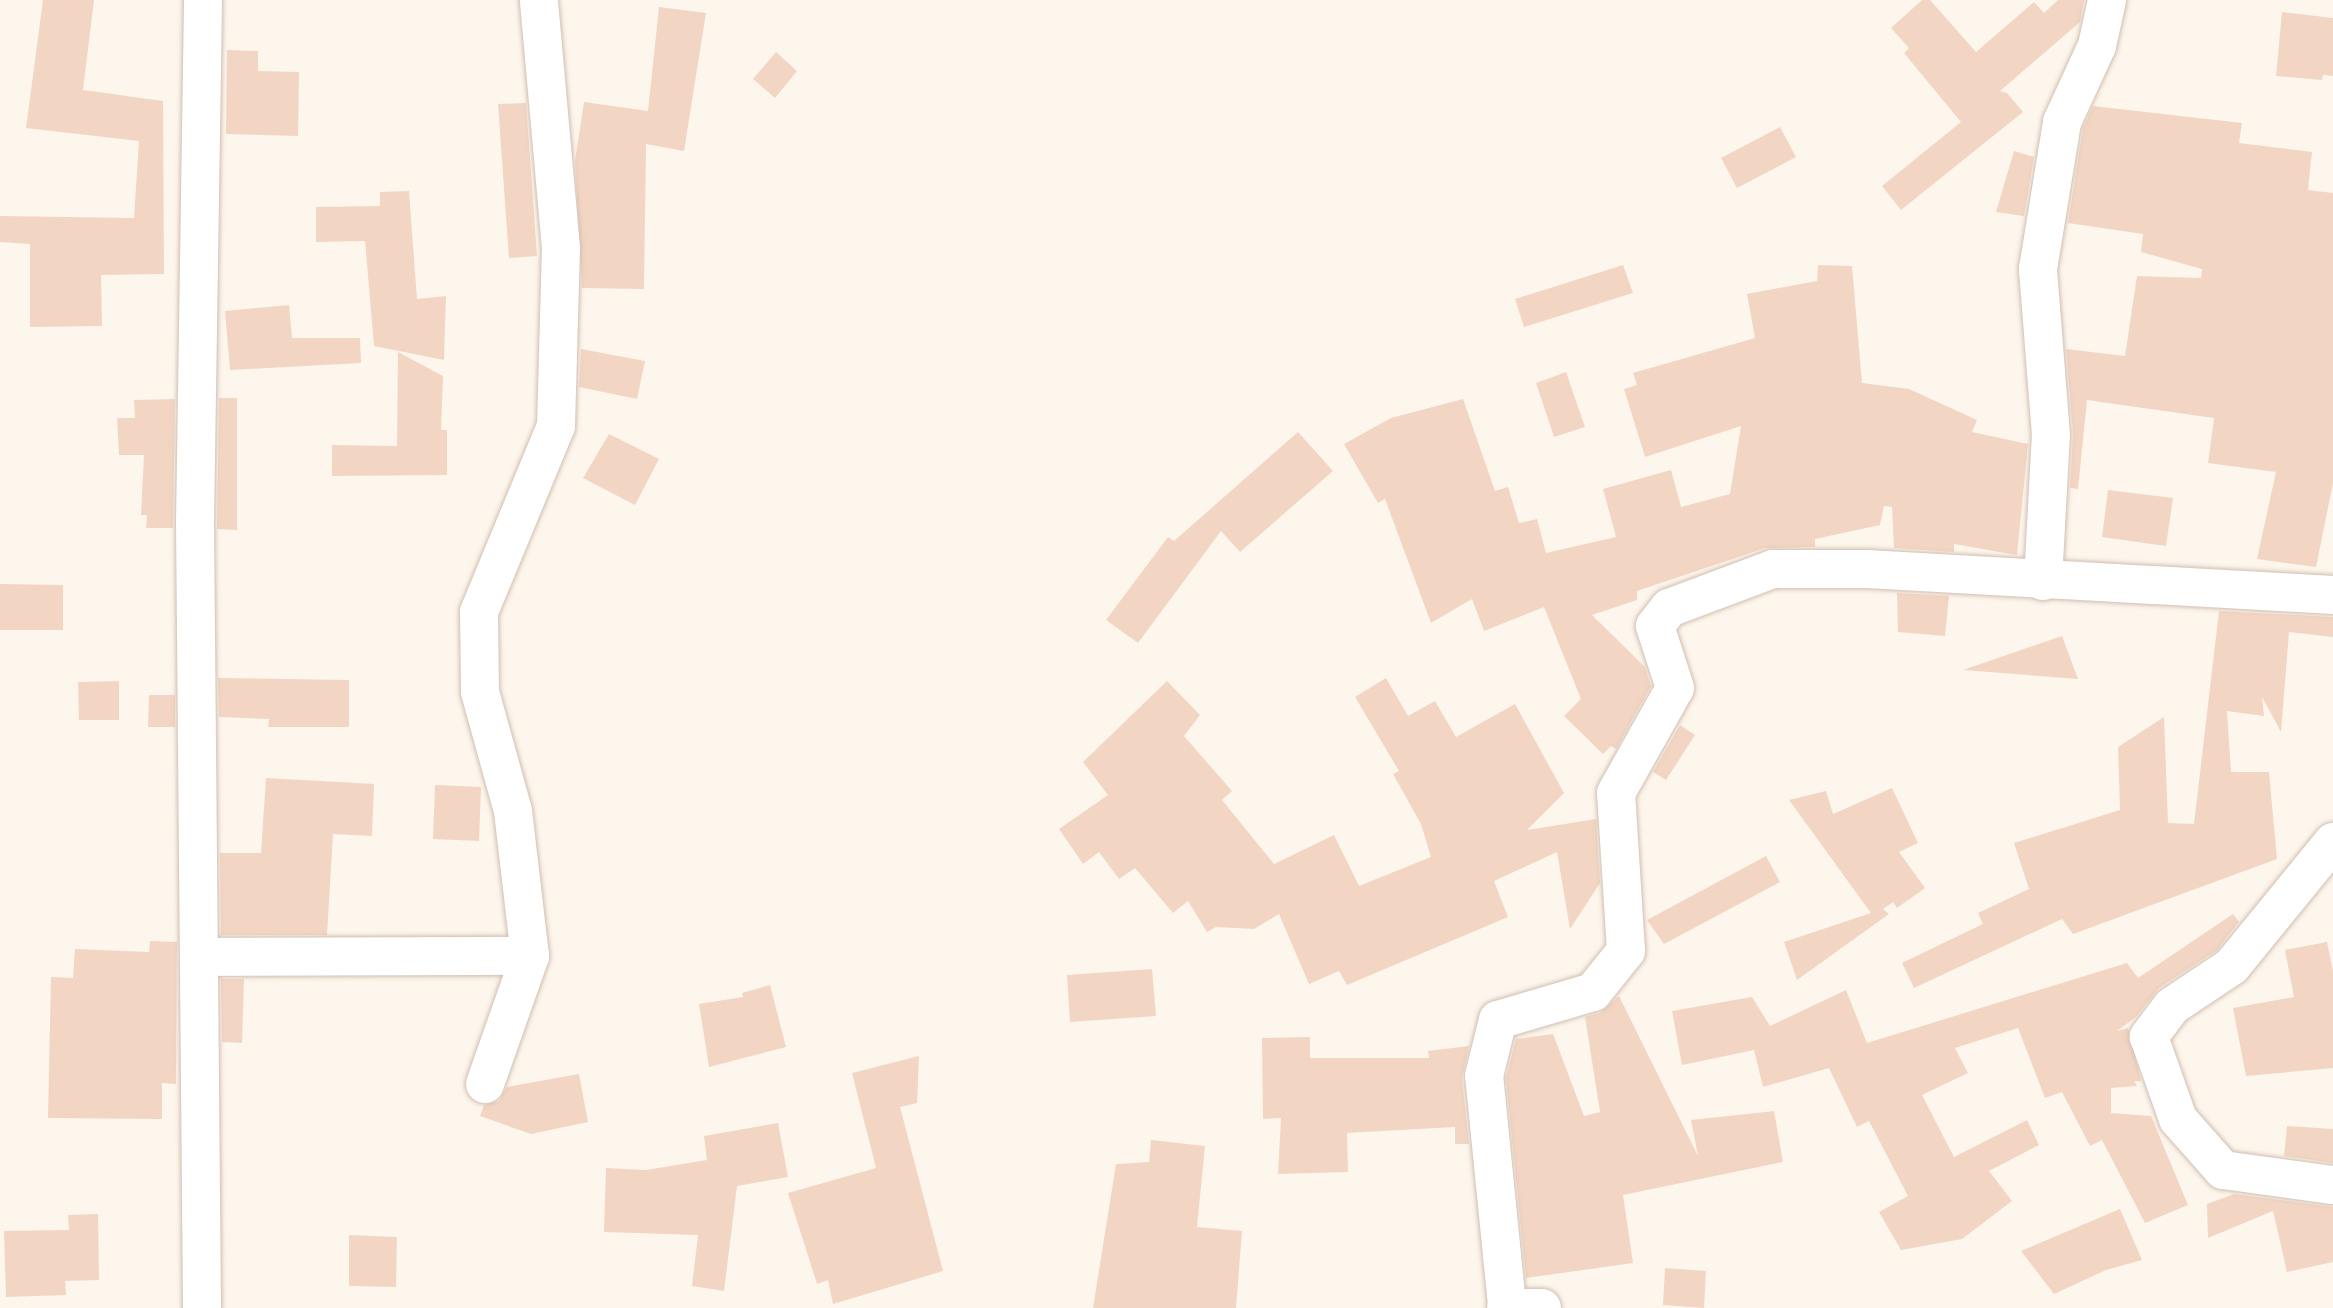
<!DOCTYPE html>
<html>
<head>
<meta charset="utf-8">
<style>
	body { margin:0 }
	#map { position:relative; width:2333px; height:1308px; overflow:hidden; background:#fdf6ec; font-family:Overpass,sans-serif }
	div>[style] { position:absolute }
	.building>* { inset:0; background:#f3d5c3 }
	.roads { filter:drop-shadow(0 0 2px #d1beb0) drop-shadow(0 0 2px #d1beb0) }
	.minor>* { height:38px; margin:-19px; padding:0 19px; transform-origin:19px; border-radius:19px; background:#fff }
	span { translate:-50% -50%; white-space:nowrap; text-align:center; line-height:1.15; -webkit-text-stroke:7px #fffaf3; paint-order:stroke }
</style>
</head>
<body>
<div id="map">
	<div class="building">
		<i style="clip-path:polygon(43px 0,94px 0,83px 90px,163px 101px,164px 274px,101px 275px,102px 326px,30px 327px,30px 244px,0 242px,0 216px,134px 218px,139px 141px,26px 128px)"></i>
		<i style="clip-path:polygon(1922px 0,1930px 0,1976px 52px,2034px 2px,2044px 13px,2058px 0,2084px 0,2080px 22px,2000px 91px,2007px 93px,2023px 112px,1901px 210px,1882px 186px,1961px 122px,1904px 53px,1909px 48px,1891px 28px)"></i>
		<i style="clip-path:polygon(659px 7px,706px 13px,684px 151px,646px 144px,644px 289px,582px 288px,575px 161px,584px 102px,648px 111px)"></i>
		<i style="clip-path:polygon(2282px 12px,2333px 18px,2333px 76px,2323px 75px,2322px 80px,2276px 76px)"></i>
		<i style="clip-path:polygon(227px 50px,258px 51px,258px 71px,299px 72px,298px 136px,226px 134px)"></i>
		<i style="clip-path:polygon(776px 52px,797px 71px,775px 98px,753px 79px)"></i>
		<i style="clip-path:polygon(526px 103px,537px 256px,509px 258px,498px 104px)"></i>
		<i style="clip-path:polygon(2093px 106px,2242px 123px,2239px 143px,2312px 152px,2308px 190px,2333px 193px,2333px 483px,2316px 567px,2257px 559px,2276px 472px,2208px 463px,2214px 418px,2087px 400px,2078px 489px,2070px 488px,2073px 433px,2066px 349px,2125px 356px,2137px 276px,2201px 278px,2202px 269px,2141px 252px,2143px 234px,2068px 223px,2083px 128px)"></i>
		<i style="clip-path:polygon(1780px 127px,1796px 157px,1737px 188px,1721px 158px)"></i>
		<i style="clip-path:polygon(2014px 151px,2034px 157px,2024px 216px,1996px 212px)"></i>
		<i style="clip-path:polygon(409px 191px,417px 299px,446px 296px,444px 360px,374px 346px,365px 241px,316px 242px,316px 207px,380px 206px,380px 192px)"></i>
		<i style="clip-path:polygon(1623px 265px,1633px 293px,1524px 327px,1515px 299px)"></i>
		<i style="clip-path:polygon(1818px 265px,1852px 266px,1862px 383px,1909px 389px,1977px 420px,1972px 432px,2028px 444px,2017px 555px,1954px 544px,1954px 552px,1894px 548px,1892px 507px,1884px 506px,1880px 525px,1815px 539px,1815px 547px,1765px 548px,1637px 591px,1637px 600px,1592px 615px,1645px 667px,1651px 686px,1616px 749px,1611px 746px,1603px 754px,1564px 716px,1581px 699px,1544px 607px,1484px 631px,1472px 599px,1431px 623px,1385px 499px,1378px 503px,1344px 444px,1391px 418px,1463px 399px,1495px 491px,1508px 487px,1519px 523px,1537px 519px,1546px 553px,1616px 537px,1603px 489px,1671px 470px,1681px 507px,1730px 494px,1741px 426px,1645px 457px,1624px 389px,1637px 385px,1633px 373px,1755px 338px,1747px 294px,1817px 281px)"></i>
		<i style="clip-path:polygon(289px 305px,292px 338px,360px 338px,361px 363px,230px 370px,225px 311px)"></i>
		<i style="clip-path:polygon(581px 349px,645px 361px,637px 399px,579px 387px)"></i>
		<i style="clip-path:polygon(398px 352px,443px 376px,441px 430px,447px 430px,447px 475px,332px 476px,332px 445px,397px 446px)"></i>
		<i style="clip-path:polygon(1566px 372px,1585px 427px,1554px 437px,1536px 383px)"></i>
		<i style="clip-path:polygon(219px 398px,237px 398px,237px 530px,217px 529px)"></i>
		<i style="clip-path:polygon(175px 399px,173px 528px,146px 528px,147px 515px,141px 515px,144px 455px,119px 455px,117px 418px,135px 418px,134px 400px)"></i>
		<i style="clip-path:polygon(1298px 432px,1333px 471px,1240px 552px,1221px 531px,1138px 643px,1106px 620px,1168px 537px,1174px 541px)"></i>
		<i style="clip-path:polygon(609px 434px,659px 459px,635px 505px,583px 478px)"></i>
		<i style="clip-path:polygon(2108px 490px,2173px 498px,2166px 546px,2102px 537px)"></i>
		<i style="clip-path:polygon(0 584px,63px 585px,63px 630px,0 630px)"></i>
		<i style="clip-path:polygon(1897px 593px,1949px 596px,1945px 636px,1898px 632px)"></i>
		<i style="clip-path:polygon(2219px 611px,2333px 617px,2333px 637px,2289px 632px,2281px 732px,2262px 697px,2264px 716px,2227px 711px,2231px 772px,2269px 772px,2277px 859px,2073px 934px,2062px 919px,1914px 988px,1902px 963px,1983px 924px,1978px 913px,2029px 889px,2014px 843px,2120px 810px,2118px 747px,2164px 717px,2168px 823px,2194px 824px)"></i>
		<i style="clip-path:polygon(2062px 636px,2078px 679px,1963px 670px)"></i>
		<i style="clip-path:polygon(218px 678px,349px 680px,349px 727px,268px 727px,269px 719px,219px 717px)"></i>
		<i style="clip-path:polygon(1386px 678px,1408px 716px,1435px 701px,1456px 737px,1515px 704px,1564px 793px,1527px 830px,1596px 819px,1600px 883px,1570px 929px,1557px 852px,1494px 881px,1508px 917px,1347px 985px,1339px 971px,1309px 984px,1279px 914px,1254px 929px,1216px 927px,1207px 932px,1188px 901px,1173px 913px,1135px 868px,1119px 879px,1099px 852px,1083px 864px,1059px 829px,1108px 795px,1083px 762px,1167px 681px,1200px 715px,1184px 736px,1232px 791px,1222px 800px,1274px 864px,1334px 835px,1359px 886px,1431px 857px,1421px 824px,1393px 774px,1399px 771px,1355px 697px)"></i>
		<i style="clip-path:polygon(119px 681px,119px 720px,79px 720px,78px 682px)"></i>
		<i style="clip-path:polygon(149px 695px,175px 695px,175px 727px,148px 727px)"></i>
		<i style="clip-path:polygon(1680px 725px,1695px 735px,1666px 780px,1653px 772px)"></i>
		<i style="clip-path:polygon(266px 778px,374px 784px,372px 836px,333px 834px,327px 935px,221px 935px,220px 853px,261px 853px)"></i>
		<i style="clip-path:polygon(435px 785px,481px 787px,479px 841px,433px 839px)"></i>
		<i style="clip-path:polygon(1892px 788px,1918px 843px,1899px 852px,1925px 888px,1897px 908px,1893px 902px,1883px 909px,1889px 914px,1797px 980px,1784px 942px,1871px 913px,1789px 800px,1826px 791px,1833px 814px)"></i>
		<i style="clip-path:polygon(1766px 856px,1780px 882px,1664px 944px,1647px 920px)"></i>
		<i style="clip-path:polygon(2233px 914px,2239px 922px,2217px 950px,2159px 988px,2136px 1017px,2117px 1031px,2128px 1028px,2141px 1081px,2134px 1081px,2137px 1086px,2111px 1088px,2111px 1113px,2151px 1116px,2188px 1205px,2145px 1223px,2102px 1140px,2090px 1146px,2062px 1092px,2045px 1098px,2018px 1028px,1955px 1048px,1968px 1073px,1922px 1095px,1954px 1157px,2027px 1120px,2039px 1145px,1989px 1171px,2012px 1201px,1962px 1239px,1901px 1250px,1879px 1212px,1908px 1196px,1869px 1121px,1857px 1127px,1829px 1068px,1763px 1087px,1754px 1050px,1682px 1065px,1672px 1011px,1752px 997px,1770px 1026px,1846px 990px,1867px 1043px,2127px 963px,2138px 978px)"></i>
		<i style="clip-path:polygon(150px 941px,177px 942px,176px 1084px,162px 1083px,162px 1119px,48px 1118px,51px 977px,73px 978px,75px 949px,149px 952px)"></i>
		<i style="clip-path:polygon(2327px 942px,2333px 971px,2333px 1068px,2246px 1076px,2233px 1008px,2294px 997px,2285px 950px)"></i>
		<i style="clip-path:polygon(1152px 969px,1156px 1016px,1070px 1022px,1067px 975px)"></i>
		<i style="clip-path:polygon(221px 979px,244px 979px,242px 1043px,222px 1042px)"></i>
		<i style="clip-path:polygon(770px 985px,786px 1047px,709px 1067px,699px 1004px,743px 997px,742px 993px)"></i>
		<i style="clip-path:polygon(1619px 996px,1698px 1156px,1691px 1120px,1774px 1111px,1783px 1162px,1623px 1195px,1633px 1263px,1526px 1278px,1506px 1078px,1516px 1039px,1553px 1034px,1584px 1116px,1600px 1112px,1585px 1017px,1600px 1013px)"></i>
		<i style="clip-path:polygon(1310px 1037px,1310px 1058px,1429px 1058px,1428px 1051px,1469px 1046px,1462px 1078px,1469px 1144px,1455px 1144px,1455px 1127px,1347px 1133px,1348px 1172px,1278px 1174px,1281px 1118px,1263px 1119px,1262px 1038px)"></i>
		<i style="clip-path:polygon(919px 1056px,917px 1103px,900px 1107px,943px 1271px,833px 1304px,828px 1280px,817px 1284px,788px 1193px,876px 1168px,852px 1073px)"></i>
		<i style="clip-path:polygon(579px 1074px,588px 1122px,531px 1134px,480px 1116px,484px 1105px,499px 1101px,507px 1087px)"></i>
		<i style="clip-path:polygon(778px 1123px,788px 1177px,737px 1186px,724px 1291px,692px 1286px,698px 1235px,604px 1232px,606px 1168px,646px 1170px,707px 1160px,704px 1136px)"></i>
		<i style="clip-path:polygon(2287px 1126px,2333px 1129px,2333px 1163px,2284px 1156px)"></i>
		<i style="clip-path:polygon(1151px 1140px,1205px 1146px,1197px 1227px,1242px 1231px,1236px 1308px,1093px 1308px,1116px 1164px,1149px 1162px)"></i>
		<i style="clip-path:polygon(2234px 1194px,2333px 1207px,2333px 1262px,2287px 1272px,2273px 1211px,2208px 1238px,2207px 1204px)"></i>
		<i style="clip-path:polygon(2120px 1209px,2142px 1260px,2106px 1270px,2054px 1294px,2021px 1251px)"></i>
		<i style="clip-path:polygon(98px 1214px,99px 1280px,65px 1281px,66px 1295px,6px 1297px,4px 1231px,69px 1230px,68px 1215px)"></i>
		<i style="clip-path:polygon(349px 1235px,397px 1237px,396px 1287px,349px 1286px)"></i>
		<i style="clip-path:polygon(1665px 1268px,1706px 1271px,1704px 1308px,1663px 1305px)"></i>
	</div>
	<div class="roads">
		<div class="minor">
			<i style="left:2043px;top:581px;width:146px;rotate:-86.9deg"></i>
			<i style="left:2051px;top:435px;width:167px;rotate:-94.5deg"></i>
			<i style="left:2038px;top:269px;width:149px;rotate:-80.7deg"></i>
			<i style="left:2062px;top:122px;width:84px;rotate:-65.3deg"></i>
			<i style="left:2097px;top:46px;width:47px;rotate:-77.7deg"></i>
			<i style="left:2333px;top:842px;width:160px;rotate:129.2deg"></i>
			<i style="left:2232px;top:966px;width:72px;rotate:146.3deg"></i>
			<i style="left:2172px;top:1006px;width:39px;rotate:127deg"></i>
			<i style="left:2149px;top:1037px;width:87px;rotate:70.5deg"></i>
			<i style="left:2178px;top:1119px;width:68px;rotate:48.6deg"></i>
			<i style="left:2223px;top:1170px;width:111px;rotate:7.8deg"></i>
			<i style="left:199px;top:957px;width:331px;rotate:-0.2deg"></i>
			<i style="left:485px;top:1084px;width:136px;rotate:-70.6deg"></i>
			<i style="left:530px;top:956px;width:146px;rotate:-96.7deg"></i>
			<i style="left:513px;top:811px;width:123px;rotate:-105.5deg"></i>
			<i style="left:480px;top:692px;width:80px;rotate:-90.7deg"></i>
			<i style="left:479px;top:612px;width:201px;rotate:-67.5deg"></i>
			<i style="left:556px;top:426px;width:178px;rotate:-88.4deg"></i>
			<i style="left:561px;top:248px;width:249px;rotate:-95.1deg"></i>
			<i style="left:1507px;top:1305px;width:230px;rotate:-95.7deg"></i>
			<i style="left:1484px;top:1076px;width:58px;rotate:-76deg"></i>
			<i style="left:1498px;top:1020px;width:99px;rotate:-16.4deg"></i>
			<i style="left:1593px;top:992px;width:53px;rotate:-51.2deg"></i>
			<i style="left:1626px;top:951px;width:158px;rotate:-93.6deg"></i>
			<i style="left:1616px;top:793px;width:120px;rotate:-60.7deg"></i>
			<i style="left:1675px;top:688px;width:65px;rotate:-107.9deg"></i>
			<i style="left:1655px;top:626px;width:23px;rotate:-52deg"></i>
			<i style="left:1669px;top:608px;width:111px;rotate:-20.6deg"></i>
			<i style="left:1773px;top:569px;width:94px"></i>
			<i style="left:1867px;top:569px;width:467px;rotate:3.2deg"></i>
			<i style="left:202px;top:1308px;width:785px;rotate:-90.51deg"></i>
			<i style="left:195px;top:523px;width:523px;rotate:-89.12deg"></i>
			<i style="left:1506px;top:1308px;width:36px"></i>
		</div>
	</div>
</div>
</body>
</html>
